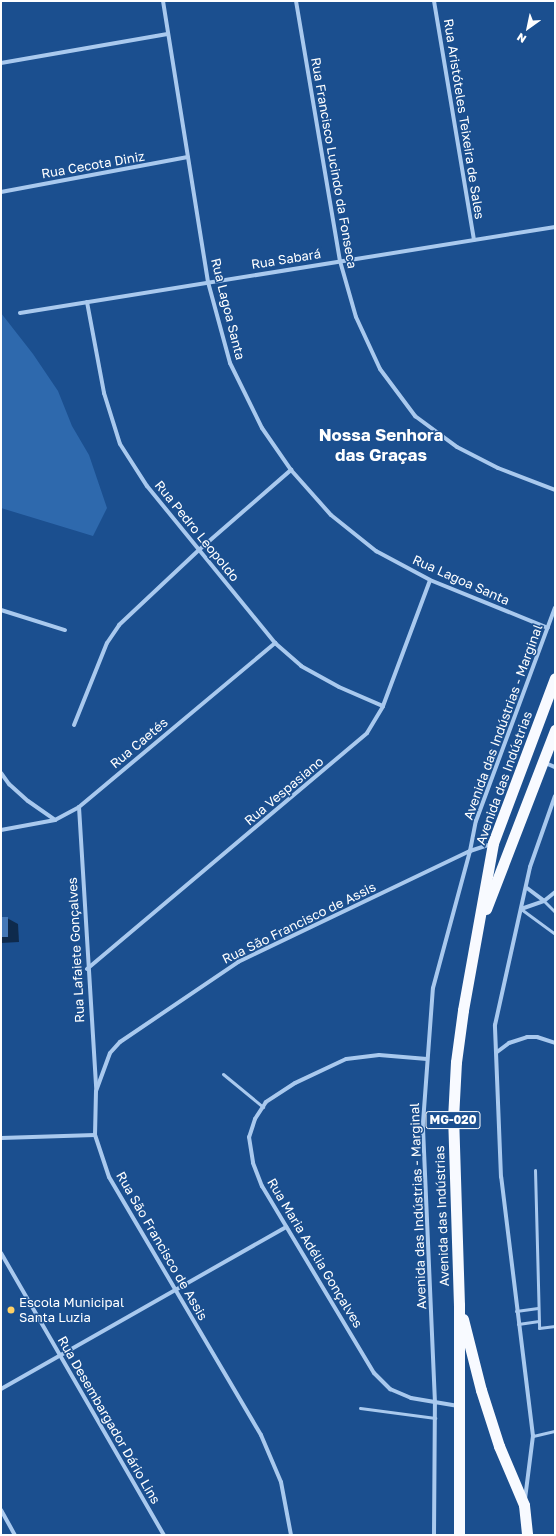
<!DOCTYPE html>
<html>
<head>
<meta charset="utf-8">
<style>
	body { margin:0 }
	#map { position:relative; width:556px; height:1536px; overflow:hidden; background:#1b4f8f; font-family:"Golos Text",sans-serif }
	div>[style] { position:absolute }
	.green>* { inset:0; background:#2e69ad }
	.shadow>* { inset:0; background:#0007 }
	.building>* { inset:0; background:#4478b7 }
	.service>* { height:3px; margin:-1.5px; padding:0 1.5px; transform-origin:1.5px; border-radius:1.5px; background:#a9c9ee }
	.minor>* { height:4px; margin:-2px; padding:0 2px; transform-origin:2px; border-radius:2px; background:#a9c9ee }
	.trunk>* { height:11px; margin:-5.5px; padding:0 5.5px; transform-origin:5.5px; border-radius:5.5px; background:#f8faff }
	.dots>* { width:11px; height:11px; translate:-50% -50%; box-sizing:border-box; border:2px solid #1b4f8f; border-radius:50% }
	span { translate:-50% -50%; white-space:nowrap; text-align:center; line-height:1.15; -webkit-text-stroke:3px #1b4f8f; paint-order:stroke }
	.shield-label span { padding:1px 3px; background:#1b4f8f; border:1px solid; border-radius:3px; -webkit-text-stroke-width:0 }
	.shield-label { font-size:12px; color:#fff; font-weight:700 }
	.street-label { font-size:13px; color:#fff }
	.poi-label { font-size:13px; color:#fff }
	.left { translate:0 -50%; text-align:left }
	.district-label { font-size:17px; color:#fff; font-weight:700 }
	.frame { position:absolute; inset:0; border:2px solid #fff; pointer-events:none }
	.north { position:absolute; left:508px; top:8px; width:40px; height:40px; -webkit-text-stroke:3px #1b4f8f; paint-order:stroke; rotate:213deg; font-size:11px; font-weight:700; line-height:16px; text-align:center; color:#fff }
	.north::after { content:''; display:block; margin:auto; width:14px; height:18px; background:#fff; clip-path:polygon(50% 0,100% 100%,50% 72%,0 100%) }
</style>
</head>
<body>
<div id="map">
	<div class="green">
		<i style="clip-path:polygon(1px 313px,33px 354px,58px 391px,72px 426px,89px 455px,107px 508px,93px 536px,1px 508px)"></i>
	</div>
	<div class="shadow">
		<i style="clip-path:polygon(1px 918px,7px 918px,18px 924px,19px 942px,1px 943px)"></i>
	</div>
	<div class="building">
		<i style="clip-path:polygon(1px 917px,8px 917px,8px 937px,1px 937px)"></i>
	</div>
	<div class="service">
		<i style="left:544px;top:901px;width:16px;rotate:45deg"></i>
		<i style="left:521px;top:909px;width:42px;rotate:36.3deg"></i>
		<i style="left:223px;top:1074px;width:52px;rotate:39.5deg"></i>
		<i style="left:535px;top:1170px;width:158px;rotate:88.5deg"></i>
		<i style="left:539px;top:1328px;width:16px;rotate:-7deg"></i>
		<i style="left:516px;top:1311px;width:22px;rotate:-8deg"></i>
		<i style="left:518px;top:1324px;width:21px;rotate:-8deg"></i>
		<i style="left:360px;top:1408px;width:76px;rotate:7.6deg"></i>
		<i style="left:533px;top:1436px;width:23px;rotate:-13deg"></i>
	</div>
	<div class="minor">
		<i style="left:163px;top:1px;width:285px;rotate:80.9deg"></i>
		<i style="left:208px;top:282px;width:84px;rotate:74.8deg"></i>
		<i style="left:230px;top:363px;width:72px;rotate:63.8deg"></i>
		<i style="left:262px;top:428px;width:51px;rotate:55.4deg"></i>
		<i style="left:291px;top:470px;width:60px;rotate:48.4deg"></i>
		<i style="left:331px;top:515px;width:58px;rotate:38.7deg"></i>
		<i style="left:376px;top:551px;width:61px;rotate:28.2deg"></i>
		<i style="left:430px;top:580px;width:127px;rotate:22.1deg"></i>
		<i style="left:296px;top:1px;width:264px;rotate:80.4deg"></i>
		<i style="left:340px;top:261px;width:58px;rotate:74.1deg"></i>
		<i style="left:356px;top:317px;width:57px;rotate:65.2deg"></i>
		<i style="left:380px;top:369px;width:59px;rotate:53.3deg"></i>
		<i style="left:415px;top:416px;width:52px;rotate:36.4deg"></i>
		<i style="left:457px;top:447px;width:46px;rotate:27.1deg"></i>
		<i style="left:498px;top:468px;width:61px;rotate:21.1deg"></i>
		<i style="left:434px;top:1px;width:242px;rotate:80.5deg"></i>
		<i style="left:1px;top:63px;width:169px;rotate:-9.9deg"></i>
		<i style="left:1px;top:192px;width:190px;rotate:-10.6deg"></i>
		<i style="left:87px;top:302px;width:93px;rotate:79.4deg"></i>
		<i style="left:104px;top:393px;width:53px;rotate:72.6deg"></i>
		<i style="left:120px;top:444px;width:50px;rotate:57.3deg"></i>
		<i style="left:147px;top:486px;width:203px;rotate:50.8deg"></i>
		<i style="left:275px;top:643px;width:35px;rotate:41deg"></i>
		<i style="left:301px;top:666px;width:43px;rotate:28.9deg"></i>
		<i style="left:339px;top:687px;width:48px;rotate:23.4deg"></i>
		<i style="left:20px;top:313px;width:542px;rotate:-9.13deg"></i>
		<i style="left:1px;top:610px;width:67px;rotate:17.4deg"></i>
		<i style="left:74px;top:725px;width:88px;rotate:-68.1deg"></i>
		<i style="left:107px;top:643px;width:22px;rotate:-56deg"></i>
		<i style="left:119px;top:625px;width:111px;rotate:-43.2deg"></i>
		<i style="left:200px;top:549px;width:121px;rotate:-41deg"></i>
		<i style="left:543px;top:762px;width:13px;rotate:23deg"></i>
		<i style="left:1px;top:773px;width:14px;rotate:54deg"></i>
		<i style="left:9px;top:784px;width:25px;rotate:42deg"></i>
		<i style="left:28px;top:801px;width:33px;rotate:35deg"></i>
		<i style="left:79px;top:807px;width:282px;rotate:86.5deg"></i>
		<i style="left:1px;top:830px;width:55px;rotate:-10.5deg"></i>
		<i style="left:55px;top:820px;width:27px;rotate:-28deg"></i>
		<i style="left:79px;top:807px;width:256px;rotate:-39.9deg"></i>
		<i style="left:527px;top:888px;width:21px;rotate:37deg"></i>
		<i style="left:521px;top:909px;width:24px;rotate:-19deg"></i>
		<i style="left:544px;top:901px;width:14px;rotate:-39deg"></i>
		<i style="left:87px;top:969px;width:366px;rotate:-40.1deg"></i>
		<i style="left:367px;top:733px;width:31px;rotate:-59deg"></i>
		<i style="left:383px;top:706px;width:134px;rotate:-69.5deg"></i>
		<i style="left:497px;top:1052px;width:15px;rotate:-37deg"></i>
		<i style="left:509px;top:1043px;width:19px;rotate:-18deg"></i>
		<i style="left:527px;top:1037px;width:10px"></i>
		<i style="left:537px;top:1037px;width:19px;rotate:18deg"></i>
		<i style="left:427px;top:1059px;width:48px;rotate:-175.2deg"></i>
		<i style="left:379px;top:1055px;width:33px;rotate:173deg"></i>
		<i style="left:346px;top:1059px;width:56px;rotate:154.8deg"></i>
		<i style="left:295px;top:1083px;width:35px;rotate:147deg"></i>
		<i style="left:266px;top:1102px;width:20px;rotate:123deg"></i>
		<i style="left:255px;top:1119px;width:19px;rotate:108deg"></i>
		<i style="left:249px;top:1137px;width:26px;rotate:81deg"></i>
		<i style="left:253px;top:1163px;width:25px;rotate:69deg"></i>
		<i style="left:262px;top:1186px;width:218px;rotate:59.1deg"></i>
		<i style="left:374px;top:1373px;width:23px;rotate:45deg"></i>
		<i style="left:390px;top:1389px;width:23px;rotate:23deg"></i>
		<i style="left:411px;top:1398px;width:48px;rotate:9.7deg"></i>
		<i style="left:1px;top:1138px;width:94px;rotate:-1.8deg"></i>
		<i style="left:1px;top:1253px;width:326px;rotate:60deg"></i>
		<i style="left:1px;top:1389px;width:328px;rotate:-29.6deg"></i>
		<i style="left:525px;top:1499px;width:64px;rotate:-82.8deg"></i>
		<i style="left:533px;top:1436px;width:261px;rotate:-97deg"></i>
		<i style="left:501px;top:1177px;width:152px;rotate:-92.3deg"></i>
		<i style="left:495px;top:1025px;width:162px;rotate:-77.5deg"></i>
		<i style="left:530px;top:867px;width:75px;rotate:-70.6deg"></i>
		<i style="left:1px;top:1510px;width:29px;rotate:61deg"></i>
		<i style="left:291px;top:1535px;width:54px;rotate:-100.7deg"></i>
		<i style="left:281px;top:1482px;width:51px;rotate:-113.1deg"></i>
		<i style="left:261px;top:1435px;width:299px;rotate:-120.5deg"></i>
		<i style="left:109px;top:1177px;width:44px;rotate:-108.4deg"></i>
		<i style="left:95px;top:1135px;width:44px;rotate:-88.7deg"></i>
		<i style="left:96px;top:1091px;width:40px;rotate:-69.8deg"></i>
		<i style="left:110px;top:1053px;width:15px;rotate:-48deg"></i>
		<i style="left:120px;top:1042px;width:143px;rotate:-34.1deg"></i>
		<i style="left:238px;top:962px;width:257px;rotate:-25.6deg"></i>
		<i style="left:470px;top:851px;width:22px;rotate:-18deg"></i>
		<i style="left:434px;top:1535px;width:132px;rotate:-89.6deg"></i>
		<i style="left:435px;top:1403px;width:280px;rotate:-92.5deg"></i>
		<i style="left:423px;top:1123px;width:135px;rotate:-85.8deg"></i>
		<i style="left:433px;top:988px;width:142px;rotate:-74.9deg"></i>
		<i style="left:470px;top:851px;width:31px;rotate:-79deg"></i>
		<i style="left:476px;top:821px;width:227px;rotate:-69.7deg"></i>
	</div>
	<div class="trunk">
		<i style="left:486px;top:909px;width:192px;rotate:-68.9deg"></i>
		<i style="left:463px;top:1319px;width:73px;rotate:75.8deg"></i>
		<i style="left:481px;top:1390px;width:59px;rotate:72.2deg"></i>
		<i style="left:499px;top:1446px;width:64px;rotate:67deg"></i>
		<i style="left:524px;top:1505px;width:30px;rotate:84deg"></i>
		<i style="left:459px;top:1535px;width:230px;rotate:-90deg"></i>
		<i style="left:459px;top:1305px;width:186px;rotate:-91.8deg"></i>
		<i style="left:453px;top:1119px;width:57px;rotate:-87deg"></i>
		<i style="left:456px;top:1062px;width:52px;rotate:-82.3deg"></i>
		<i style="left:463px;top:1010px;width:170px;rotate:-79.8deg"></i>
		<i style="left:493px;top:843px;width:176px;rotate:-69.4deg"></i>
	</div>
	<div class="dots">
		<i style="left:11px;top:1310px;background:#ffd166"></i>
	</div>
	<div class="shield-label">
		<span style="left:453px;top:1120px">MG-020</span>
	</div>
	<div class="street-label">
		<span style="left:464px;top:119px;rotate:81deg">Rua Aristóteles Teixeira de Sales</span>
		<span style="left:334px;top:163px;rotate:80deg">Rua Francisco Lucindo da Fonseca</span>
		<span style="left:93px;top:165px;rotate:-10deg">Rua Cecota Diniz</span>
		<span style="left:286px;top:259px;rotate:-9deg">Rua Sabará</span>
		<span style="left:228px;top:309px;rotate:76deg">Rua Lagoa Santa</span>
		<span style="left:197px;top:531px;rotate:51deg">Rua Pedro Leopoldo</span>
		<span style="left:461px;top:580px;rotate:24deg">Rua Lagoa Santa</span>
		<span style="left:503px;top:722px;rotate:-70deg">Avenida das Indústrias - Marginal</span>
		<span style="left:139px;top:743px;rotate:-40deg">Rua Caetés</span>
		<span style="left:504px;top:778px;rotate:-70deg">Avenida das Indústrias</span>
		<span style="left:284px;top:791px;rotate:-40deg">Rua Vespasiano</span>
		<span style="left:299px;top:923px;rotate:-26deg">Rua São Francisco de Assis</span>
		<span style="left:76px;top:950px;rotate:-93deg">Rua Lafaiete Gonçalves</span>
		<span style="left:418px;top:1206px;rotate:-92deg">Avenida das Indústrias - Marginal</span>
		<span style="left:442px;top:1216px;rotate:-92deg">Avenida das Indústrias</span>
		<span style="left:162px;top:1246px;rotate:60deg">Rua São Francisco de Assis</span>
		<span style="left:315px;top:1253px;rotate:59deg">Rua Maria Adélia Gonçalves</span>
		<span style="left:109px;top:1420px;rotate:60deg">Rua Desembargador Dário Lins</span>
	</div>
	<div class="poi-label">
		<span class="left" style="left:19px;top:1310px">Escola Municipal<br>Santa Luzia</span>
	</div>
	<div class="district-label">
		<span style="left:381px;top:445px">Nossa Senhora<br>das Graças</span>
	</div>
	<div class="frame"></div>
	<div class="north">N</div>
</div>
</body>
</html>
